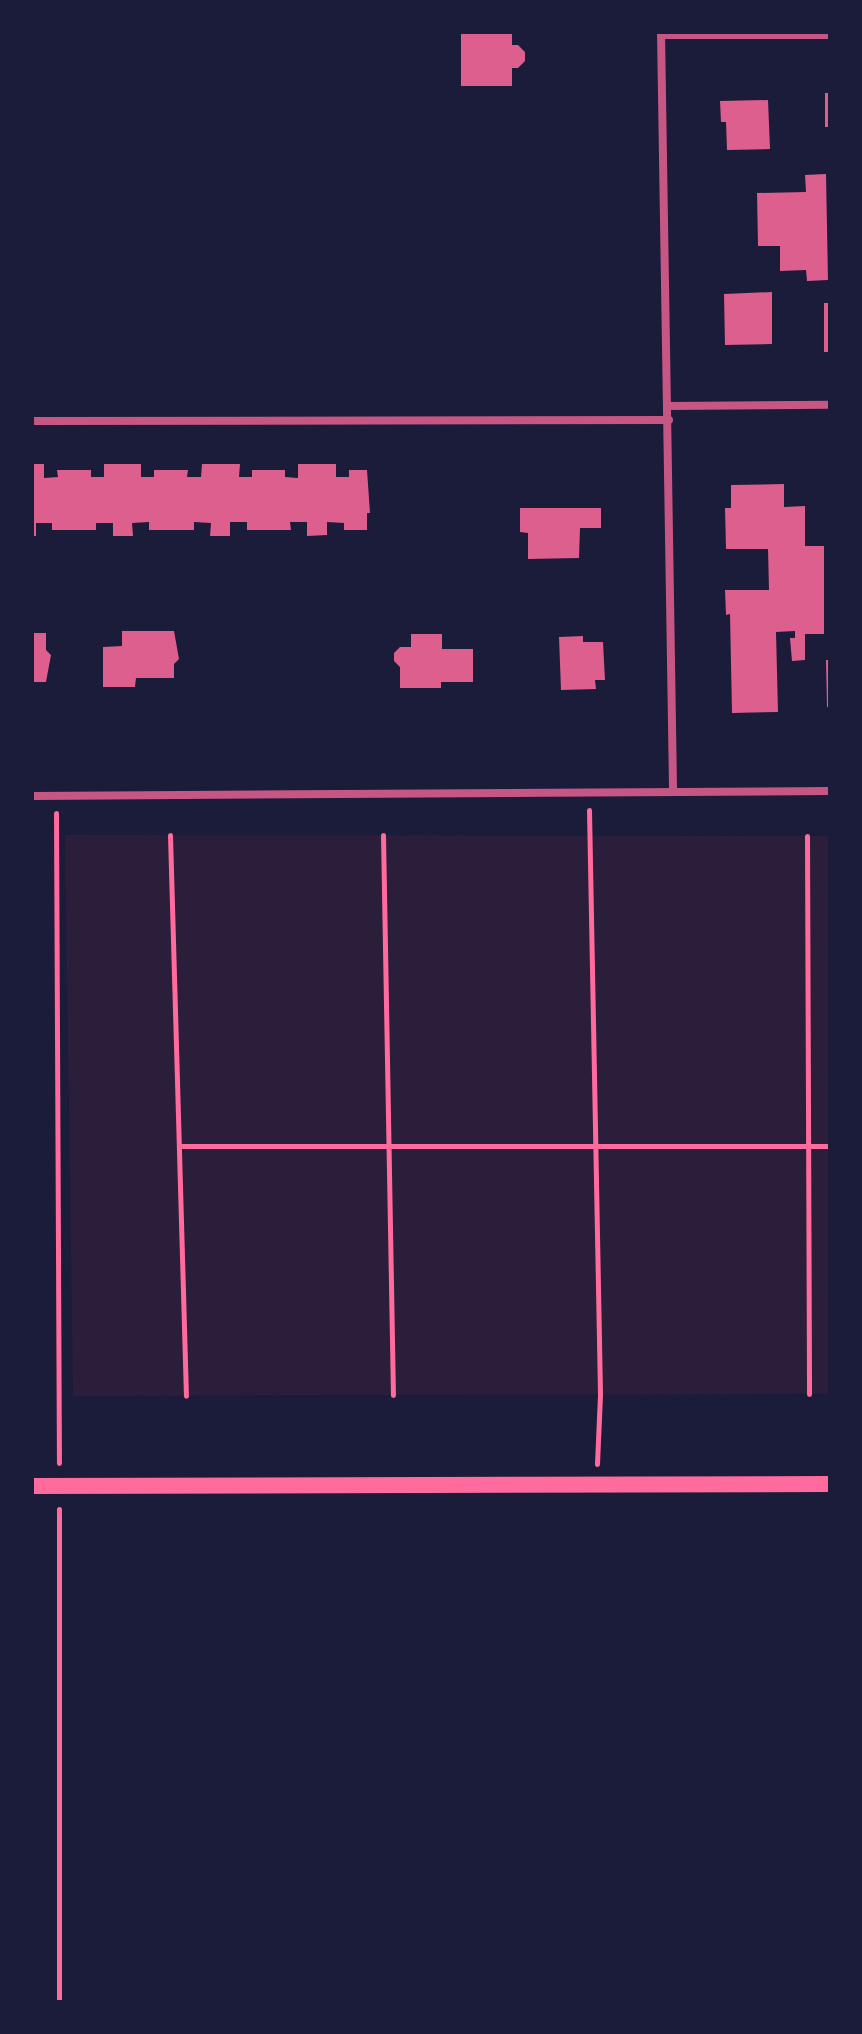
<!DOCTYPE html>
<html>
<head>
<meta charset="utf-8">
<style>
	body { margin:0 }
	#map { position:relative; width:862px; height:2034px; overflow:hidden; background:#1b1b3a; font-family:Montserrat,sans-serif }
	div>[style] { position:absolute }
	.green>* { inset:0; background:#2a1e3b }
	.building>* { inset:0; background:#dd5f8e }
	.path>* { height:5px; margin:-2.5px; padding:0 2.5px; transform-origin:2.5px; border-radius:2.5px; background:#ff6b9d }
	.minor>* { height:8px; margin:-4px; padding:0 4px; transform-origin:4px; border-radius:4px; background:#c65784 }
	.secondary>* { height:16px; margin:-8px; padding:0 8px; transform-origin:8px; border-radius:8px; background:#ff6b9d }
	span { translate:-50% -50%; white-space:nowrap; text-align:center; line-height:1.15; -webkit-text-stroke:6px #1b1b3a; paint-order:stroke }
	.frame { position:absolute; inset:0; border:34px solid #1b1b3a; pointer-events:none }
</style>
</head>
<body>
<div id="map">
	<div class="green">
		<i style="clip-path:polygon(65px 835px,830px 836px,830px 1394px,73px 1396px)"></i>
	</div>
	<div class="building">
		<i style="clip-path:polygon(461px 32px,512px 32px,512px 45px,518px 45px,525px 52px,525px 61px,518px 68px,512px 68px,512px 86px,461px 86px)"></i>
		<i style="clip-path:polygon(825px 93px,830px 93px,830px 127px,825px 127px)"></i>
		<i style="clip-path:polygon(768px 100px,770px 149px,727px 150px,726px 122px,721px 122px,720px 101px)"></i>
		<i style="clip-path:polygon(826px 174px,828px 280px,807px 281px,806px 270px,780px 271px,780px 246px,758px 246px,757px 193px,806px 192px,805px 175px)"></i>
		<i style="clip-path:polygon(772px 292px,772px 344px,725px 345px,724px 294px)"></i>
		<i style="clip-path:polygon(824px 303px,830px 303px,830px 352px,824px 352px)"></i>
		<i style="clip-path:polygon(32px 464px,44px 464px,44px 478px,58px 477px,57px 470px,91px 470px,91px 477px,104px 477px,104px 464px,141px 464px,141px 477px,154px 477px,154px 470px,188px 470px,187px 477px,201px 477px,202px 464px,240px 464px,239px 477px,252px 477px,252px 470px,285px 470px,285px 477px,298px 478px,298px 464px,336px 464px,336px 477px,349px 477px,349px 470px,367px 470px,370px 513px,367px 513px,367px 530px,344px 530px,344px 523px,327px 522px,327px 535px,307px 536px,307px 522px,290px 522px,291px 530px,247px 530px,247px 522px,230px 522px,230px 536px,210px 536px,211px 523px,194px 522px,194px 530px,149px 530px,149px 522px,132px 523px,133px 536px,113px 536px,113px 523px,96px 523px,96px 530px,52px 530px,52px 523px,36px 523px,36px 536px,32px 536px)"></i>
		<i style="clip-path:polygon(784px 484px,784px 507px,805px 506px,805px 546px,824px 546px,824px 634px,805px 634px,805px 660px,792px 661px,790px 638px,795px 638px,795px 631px,776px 632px,778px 712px,732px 713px,730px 614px,726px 615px,725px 590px,769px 590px,768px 549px,726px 549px,725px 508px,731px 508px,731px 485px)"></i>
		<i style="clip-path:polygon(520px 508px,601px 508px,601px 528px,580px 528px,579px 558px,528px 559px,528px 533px,520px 532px)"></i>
		<i style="clip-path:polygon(122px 631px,174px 631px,179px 659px,174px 664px,174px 678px,136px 678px,135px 687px,103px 687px,103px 647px,122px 646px)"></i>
		<i style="clip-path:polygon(32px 633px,46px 633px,46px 650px,51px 655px,46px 682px,32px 682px)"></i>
		<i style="clip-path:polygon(411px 634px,442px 634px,442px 649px,473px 649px,473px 682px,441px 682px,441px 688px,400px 688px,400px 667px,394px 661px,394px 653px,400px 647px,411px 647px)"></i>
		<i style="clip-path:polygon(583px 636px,583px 642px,603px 642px,605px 680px,595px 680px,596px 689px,561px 690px,559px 637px)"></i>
		<i style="clip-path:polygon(826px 660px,830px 660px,830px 708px,827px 707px)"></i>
	</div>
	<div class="path">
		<i style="left:589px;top:810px;width:585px;rotate:88.92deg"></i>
		<i style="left:600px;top:1395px;width:69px;rotate:92.5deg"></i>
		<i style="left:56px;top:813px;width:650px;rotate:89.74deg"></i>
		<i style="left:170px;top:835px;width:561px;rotate:88.37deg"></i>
		<i style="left:383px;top:835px;width:560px;rotate:88.98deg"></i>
		<i style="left:807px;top:836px;width:558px;rotate:89.79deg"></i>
		<i style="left:179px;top:1146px;width:651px"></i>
		<i style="left:59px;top:1509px;width:493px;rotate:90deg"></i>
	</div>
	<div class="minor">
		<i style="left:661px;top:32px;width:759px;rotate:89.09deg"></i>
		<i style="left:661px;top:35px;width:169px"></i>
		<i style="left:668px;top:406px;width:162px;rotate:-0.4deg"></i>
		<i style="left:32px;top:421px;width:637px;rotate:-0.09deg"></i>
		<i style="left:32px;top:796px;width:798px;rotate:-0.36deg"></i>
	</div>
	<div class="secondary">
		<i style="left:32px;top:1486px;width:798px;rotate:-0.14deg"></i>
	</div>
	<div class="frame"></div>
</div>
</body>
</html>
